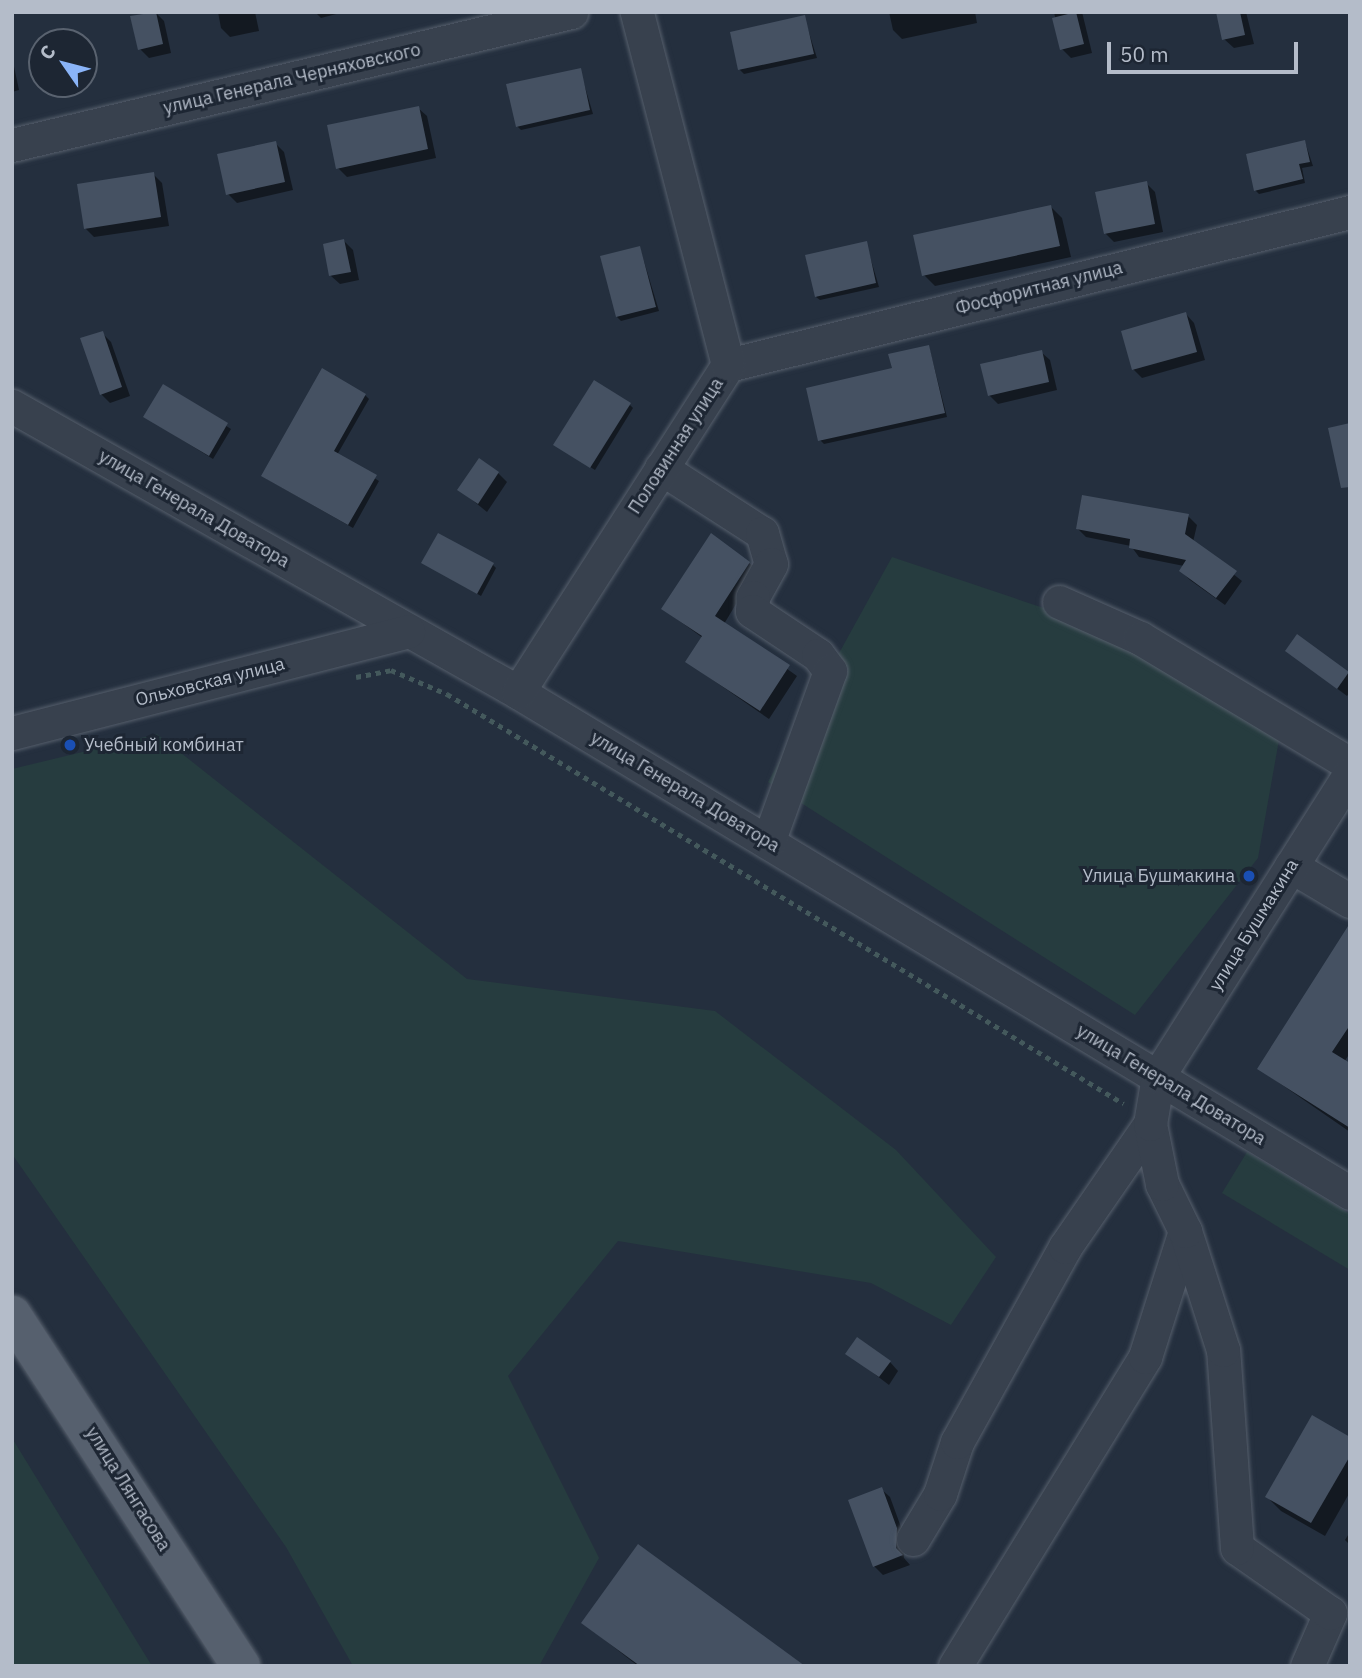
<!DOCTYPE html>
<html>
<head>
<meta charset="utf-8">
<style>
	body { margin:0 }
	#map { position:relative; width:1362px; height:1678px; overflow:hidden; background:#242f3e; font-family:"IBM Plex Sans",sans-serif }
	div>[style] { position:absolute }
	.green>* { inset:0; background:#263c3f }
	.shadow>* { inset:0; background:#0007 }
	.building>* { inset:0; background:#455162 }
	.path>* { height:4.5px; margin-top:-2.25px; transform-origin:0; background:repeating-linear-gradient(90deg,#44595c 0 5px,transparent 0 10px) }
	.roads { filter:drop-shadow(0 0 2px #565f6c) drop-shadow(0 0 2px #565f6c) }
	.minor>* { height:33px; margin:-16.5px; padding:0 16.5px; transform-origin:16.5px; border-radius:16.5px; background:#38414e }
	.major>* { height:38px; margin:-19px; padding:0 19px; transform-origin:19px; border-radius:19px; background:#56606e }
	.dots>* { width:19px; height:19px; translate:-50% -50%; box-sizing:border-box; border:4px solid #1d2633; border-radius:50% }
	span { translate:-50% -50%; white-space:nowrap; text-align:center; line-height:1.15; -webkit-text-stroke:6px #1d2633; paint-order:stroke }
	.street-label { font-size:18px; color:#b4bcc9 }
	.poi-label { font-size:18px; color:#b4bcc9 }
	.left { translate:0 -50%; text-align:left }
	.right { translate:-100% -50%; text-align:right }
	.frame { position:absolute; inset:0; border:14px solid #b4bcc9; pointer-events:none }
	.north { position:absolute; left:28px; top:28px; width:70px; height:70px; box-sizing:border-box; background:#1d2633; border:2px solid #59626f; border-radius:50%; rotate:305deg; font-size:19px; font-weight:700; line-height:28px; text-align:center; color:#b4bcc9 }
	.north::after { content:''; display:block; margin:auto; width:24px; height:32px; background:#8ab4f8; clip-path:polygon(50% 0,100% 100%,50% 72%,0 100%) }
	.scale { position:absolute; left:1107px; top:42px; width:191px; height:32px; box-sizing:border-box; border:4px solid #b4bcc9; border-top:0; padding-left:9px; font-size:21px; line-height:24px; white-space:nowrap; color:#b4bcc9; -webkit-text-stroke:5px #1d2633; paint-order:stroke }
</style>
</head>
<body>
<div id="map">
	<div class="green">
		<i style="clip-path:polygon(892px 557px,1124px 635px,1282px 723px,1258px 858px,1135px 1015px,768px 782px)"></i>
		<i style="clip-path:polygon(157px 734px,467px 979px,715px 1011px,896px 1150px,996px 1257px,951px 1325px,871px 1283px,618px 1241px,508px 1376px,599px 1558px,539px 1666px,353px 1666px,286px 1547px,12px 1154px,12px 769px)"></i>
		<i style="clip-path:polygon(1247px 1152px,1350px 1214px,1350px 1270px,1222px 1193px)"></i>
		<i style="clip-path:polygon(12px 1438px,152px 1666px,12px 1666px)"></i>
	</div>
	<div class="shadow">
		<i style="clip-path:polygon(155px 12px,164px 21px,171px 53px,149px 58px,140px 49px)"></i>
		<i style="clip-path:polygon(218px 12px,255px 12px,259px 31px,230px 37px,221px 28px)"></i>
		<i style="clip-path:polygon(315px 12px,344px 12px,321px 18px)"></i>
		<i style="clip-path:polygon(889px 12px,975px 12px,977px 23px,902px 39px,893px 30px)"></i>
		<i style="clip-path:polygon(1054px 12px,1082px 12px,1092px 53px,1071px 58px,1062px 49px)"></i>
		<i style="clip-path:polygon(1218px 12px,1246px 12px,1254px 44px,1234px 48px,1224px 39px)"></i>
		<i style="clip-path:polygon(804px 17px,817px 58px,744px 74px,740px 70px,732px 33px)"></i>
		<i style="clip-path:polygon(12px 57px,19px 90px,12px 92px)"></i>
		<i style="clip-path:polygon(580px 70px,593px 114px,521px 130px,517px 126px)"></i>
		<i style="clip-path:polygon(418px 108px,427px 116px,436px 158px,347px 177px,338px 168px)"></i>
		<i style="clip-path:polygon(1305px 142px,1313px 166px,1302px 168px,1305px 183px,1259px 194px,1255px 190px)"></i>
		<i style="clip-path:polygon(275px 143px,284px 152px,293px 190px,237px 203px,228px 194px)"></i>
		<i style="clip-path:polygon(153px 174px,162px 183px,169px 226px,94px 237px,85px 228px)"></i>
		<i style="clip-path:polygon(1146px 183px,1155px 192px,1163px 232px,1114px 242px,1105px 233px)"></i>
		<i style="clip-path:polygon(1051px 207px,1062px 218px,1071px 257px,935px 286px,924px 275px)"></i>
		<i style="clip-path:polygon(344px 241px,353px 250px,359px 280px,340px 284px,331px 276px)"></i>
		<i style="clip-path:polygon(866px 243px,879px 287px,820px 300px,816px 297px)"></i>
		<i style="clip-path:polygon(640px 248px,659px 311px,621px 321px,617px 317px)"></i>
		<i style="clip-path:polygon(1186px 314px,1194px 323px,1205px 360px,1142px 378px,1133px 369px)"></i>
		<i style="clip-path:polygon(102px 333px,111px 342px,130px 396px,110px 403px,101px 394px)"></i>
		<i style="clip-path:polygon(929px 347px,947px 417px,824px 444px,820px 440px,894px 370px)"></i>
		<i style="clip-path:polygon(1041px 352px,1050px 360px,1057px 390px,998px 404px,989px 395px)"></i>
		<i style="clip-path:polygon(163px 386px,231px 429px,213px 459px,145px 417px)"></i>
		<i style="clip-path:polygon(365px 395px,369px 399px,337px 455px,379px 481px,353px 528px,267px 479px)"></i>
		<i style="clip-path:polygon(630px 405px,633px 408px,595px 470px,559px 448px)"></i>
		<i style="clip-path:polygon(498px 473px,507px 482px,487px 512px,460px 490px)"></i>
		<i style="clip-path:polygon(1188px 516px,1197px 525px,1193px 542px,1242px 581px,1225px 605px,1190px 580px,1181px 571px,1184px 566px,1139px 557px,1131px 546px,1086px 537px,1077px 528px)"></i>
		<i style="clip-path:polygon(712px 536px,757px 569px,724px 624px,797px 676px,769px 719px,687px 662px,703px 638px,663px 609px)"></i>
		<i style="clip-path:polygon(423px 563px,492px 564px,496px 568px,481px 596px)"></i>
		<i style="clip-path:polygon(1287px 651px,1348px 673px,1350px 692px,1347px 696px)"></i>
		<i style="clip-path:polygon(1350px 945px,1350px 1053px,1344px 1062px,1350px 1065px,1350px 1132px,1259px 1069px)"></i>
		<i style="clip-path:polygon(847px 1353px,890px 1362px,898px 1371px,889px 1385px)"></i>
		<i style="clip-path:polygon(1350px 1439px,1350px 1492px,1325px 1536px,1281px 1511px,1267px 1497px)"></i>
		<i style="clip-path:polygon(881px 1489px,890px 1497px,905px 1538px,904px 1558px,910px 1565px,883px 1575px,874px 1566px)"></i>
		<i style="clip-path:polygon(1350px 1532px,1350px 1545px,1345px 1540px)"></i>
		<i style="clip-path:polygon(583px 1623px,802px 1666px,638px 1666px)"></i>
	</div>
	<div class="building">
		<i style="clip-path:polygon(156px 12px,163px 44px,138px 50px,130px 16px)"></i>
		<i style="clip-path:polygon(1076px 12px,1084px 44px,1060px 50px,1052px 18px)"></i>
		<i style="clip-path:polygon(1216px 12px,1240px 12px,1245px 35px,1222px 40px)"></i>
		<i style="clip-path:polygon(805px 15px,814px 54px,738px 70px,730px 32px)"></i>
		<i style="clip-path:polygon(581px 68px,590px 110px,516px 127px,506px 84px)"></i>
		<i style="clip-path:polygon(419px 106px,428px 149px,336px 169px,327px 125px)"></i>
		<i style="clip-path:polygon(1305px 140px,1310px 162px,1299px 164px,1303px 179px,1254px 191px,1246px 154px)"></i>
		<i style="clip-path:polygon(276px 141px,285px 182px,226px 195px,217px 154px)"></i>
		<i style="clip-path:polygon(154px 172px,161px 217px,84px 229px,77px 184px)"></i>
		<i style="clip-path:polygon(1147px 181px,1155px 224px,1104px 234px,1095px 192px)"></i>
		<i style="clip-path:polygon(1051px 205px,1060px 246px,922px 276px,913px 235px)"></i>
		<i style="clip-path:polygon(344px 239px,351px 272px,329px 276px,323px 244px)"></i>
		<i style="clip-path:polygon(867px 241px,876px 283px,815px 297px,805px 255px)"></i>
		<i style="clip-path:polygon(640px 246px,656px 307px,616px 317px,600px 256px)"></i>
		<i style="clip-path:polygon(1186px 312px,1197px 352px,1132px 370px,1121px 331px)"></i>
		<i style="clip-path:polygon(103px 331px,122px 387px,100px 395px,80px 338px)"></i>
		<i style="clip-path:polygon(929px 345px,945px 413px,818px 441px,806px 388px,892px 368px,888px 354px)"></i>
		<i style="clip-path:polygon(1042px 350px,1049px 382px,988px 396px,980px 364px)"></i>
		<i style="clip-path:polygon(322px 368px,366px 394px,334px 451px,377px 475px,348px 525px,261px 476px)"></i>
		<i style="clip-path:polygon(594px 380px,631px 403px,590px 468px,553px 445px)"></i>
		<i style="clip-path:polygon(163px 384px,228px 423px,209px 456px,143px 417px)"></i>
		<i style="clip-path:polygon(1350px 423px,1350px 487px,1341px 488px,1328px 428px)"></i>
		<i style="clip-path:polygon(479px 458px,499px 472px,478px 504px,457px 490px)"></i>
		<i style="clip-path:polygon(1082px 495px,1189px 514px,1185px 534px,1237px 571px,1216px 598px,1179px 571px,1186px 560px,1129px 548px,1130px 539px,1076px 529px)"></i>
		<i style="clip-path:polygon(438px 533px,494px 563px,477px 594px,421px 563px)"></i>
		<i style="clip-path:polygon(711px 533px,750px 562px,715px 616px,790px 665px,760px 711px,685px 662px,702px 636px,661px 609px)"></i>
		<i style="clip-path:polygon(1297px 634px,1349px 672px,1337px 689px,1285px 651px)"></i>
		<i style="clip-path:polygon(1350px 923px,1350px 1025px,1332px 1052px,1350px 1063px,1350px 1128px,1257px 1069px)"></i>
		<i style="clip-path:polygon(857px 1337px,891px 1361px,879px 1377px,845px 1354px)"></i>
		<i style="clip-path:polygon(1312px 1415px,1350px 1437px,1350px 1456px,1311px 1523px,1265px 1497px)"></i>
		<i style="clip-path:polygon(882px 1487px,897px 1528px,896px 1548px,903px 1555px,873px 1567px,848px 1500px)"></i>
		<i style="clip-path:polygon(638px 1544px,805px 1666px,640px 1666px,581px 1623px)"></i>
	</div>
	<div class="path">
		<i style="left:356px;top:677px;width:36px;rotate:-11deg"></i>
		<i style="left:391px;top:670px;width:61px;rotate:23.2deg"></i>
		<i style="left:447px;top:694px;width:791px;rotate:31.2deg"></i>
	</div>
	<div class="roads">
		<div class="minor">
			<i style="left:12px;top:145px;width:575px;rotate:-13.38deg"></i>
			<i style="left:728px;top:365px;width:641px;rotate:-13.82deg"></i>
			<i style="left:12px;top:406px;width:581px;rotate:29.48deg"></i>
			<i style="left:518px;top:692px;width:971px;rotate:31.05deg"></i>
			<i style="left:661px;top:468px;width:120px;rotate:32.8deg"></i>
			<i style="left:762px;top:533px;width:32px;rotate:74deg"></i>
			<i style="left:771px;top:564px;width:38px;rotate:119deg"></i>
			<i style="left:753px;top:597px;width:14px;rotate:94deg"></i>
			<i style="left:752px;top:611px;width:79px;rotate:33.7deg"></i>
			<i style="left:818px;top:655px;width:20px;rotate:53deg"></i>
			<i style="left:830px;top:671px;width:182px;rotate:109.9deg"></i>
			<i style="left:1059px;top:602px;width:89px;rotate:24deg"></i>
			<i style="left:1140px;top:638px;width:245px;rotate:31deg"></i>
			<i style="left:518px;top:692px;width:389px;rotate:-57.3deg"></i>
			<i style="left:728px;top:365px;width:365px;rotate:-104.5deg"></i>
			<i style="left:12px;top:733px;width:409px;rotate:-14.4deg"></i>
			<i style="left:1291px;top:866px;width:69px;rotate:30.7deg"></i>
			<i style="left:913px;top:1539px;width:52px;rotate:-59deg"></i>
			<i style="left:940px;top:1494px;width:55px;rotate:-71.9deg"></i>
			<i style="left:957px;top:1442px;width:223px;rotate:-61deg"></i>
			<i style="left:1065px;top:1247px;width:150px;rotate:-55.4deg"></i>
			<i style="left:955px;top:1666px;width:363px;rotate:-58.4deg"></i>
			<i style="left:1145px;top:1357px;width:132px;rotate:-72.4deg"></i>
			<i style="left:1307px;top:1666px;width:58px;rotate:-66.5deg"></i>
			<i style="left:1330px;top:1613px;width:113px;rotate:-145deg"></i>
			<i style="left:1237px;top:1548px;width:198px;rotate:-94deg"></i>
			<i style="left:1223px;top:1350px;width:125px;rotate:-107.7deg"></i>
			<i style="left:1185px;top:1231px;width:52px;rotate:-116.1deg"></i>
			<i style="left:1162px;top:1184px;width:61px;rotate:-101.3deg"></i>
			<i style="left:1150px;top:1124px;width:49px;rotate:-80.5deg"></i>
			<i style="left:1158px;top:1076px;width:358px;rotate:-57.6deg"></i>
		</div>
		<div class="major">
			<i style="left:12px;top:1315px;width:419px;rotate:56.9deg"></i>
		</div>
	</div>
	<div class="dots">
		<i style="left:70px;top:745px;background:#1a4fb4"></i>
		<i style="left:1249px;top:876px;background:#1a4fb4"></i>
	</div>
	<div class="street-label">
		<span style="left:292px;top:79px;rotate:-13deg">улица Генерала Черняховского</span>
		<span style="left:1039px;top:288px;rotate:-14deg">Фосфоритная улица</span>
		<span style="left:676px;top:446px;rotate:-57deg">Половинная улица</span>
		<span style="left:194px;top:509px;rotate:30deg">улица Генерала Доватора</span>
		<span style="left:210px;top:682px;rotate:-14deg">Ольховская улица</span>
		<span style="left:685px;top:792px;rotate:31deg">улица Генерала Доватора</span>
		<span style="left:1254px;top:925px;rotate:-58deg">улица Бушмакина</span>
		<span style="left:1171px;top:1085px;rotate:31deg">улица Генерала Доватора</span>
		<span style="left:128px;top:1489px;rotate:58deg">улица Лянгасова</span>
	</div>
	<div class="poi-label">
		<span class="left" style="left:84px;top:745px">Учебный комбинат</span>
		<span class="right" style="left:1235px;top:876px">Улица Бушмакина</span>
	</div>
	<div class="frame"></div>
	<div class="north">С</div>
	<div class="scale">50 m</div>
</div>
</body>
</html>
